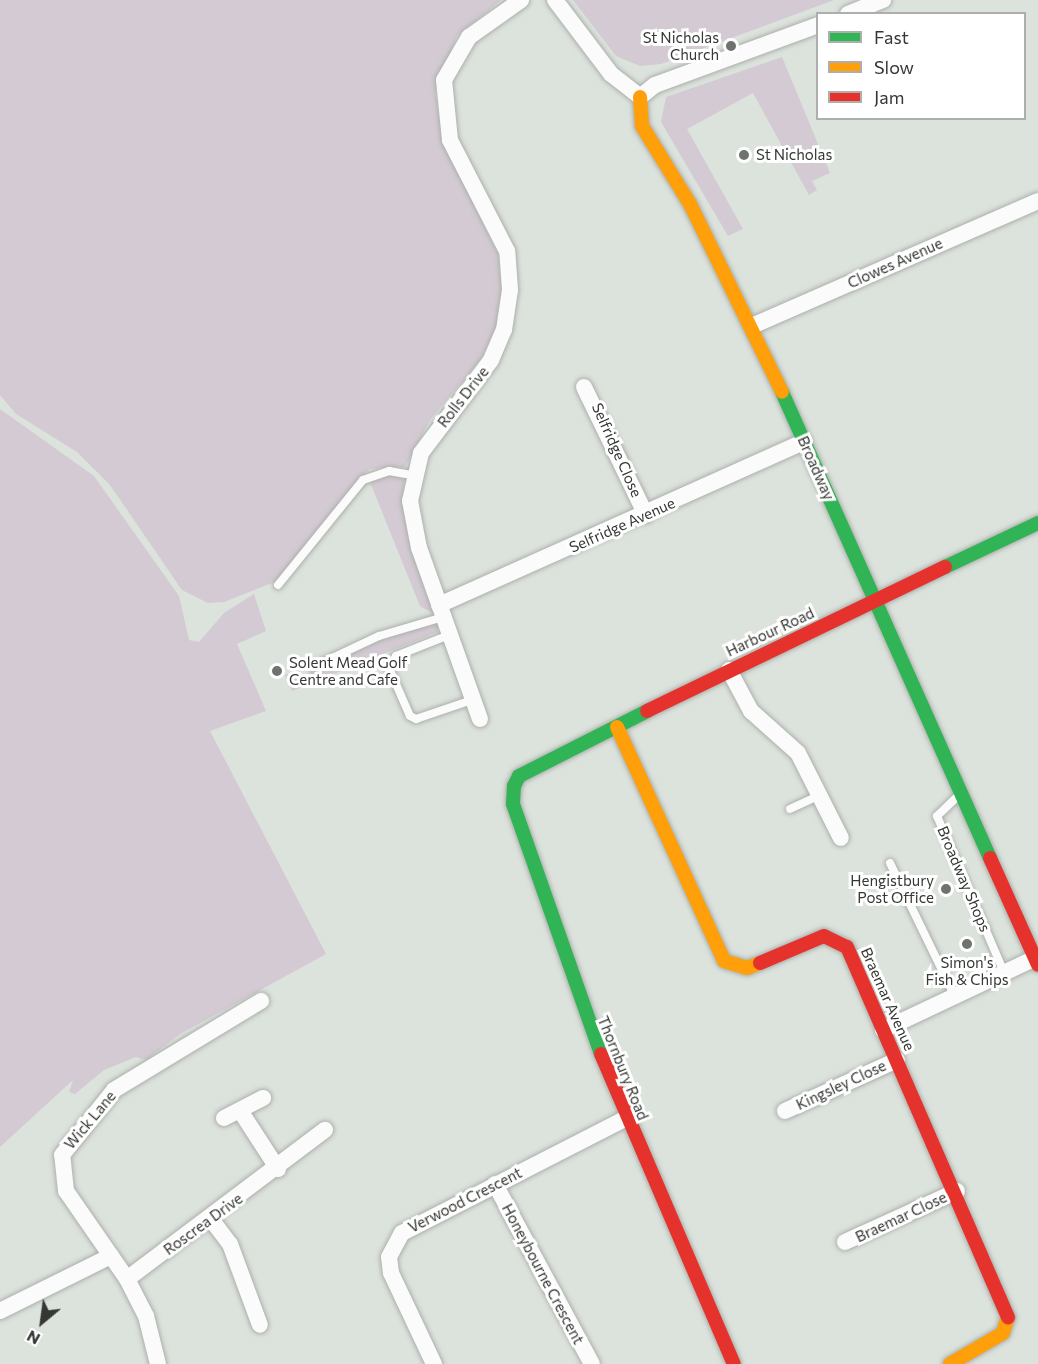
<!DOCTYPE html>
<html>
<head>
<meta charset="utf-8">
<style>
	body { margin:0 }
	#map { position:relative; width:1038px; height:1364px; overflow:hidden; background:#dce2dc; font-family:Commissioner,sans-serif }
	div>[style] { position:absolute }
	.green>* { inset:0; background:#d4cad3 }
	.roads { filter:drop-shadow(0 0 2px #acb0ac) drop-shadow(0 0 2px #acb0ac) }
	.lane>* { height:8px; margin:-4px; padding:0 4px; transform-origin:4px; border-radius:4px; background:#fafbfa }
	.street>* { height:16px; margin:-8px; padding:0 8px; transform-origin:8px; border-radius:8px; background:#fafbfa }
	.fast>* { height:14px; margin:-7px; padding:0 7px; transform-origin:7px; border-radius:7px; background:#30b455 }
	.slow>* { height:14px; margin:-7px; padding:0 7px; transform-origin:7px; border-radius:7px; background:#ff9f0a }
	.jam>* { height:14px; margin:-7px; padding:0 7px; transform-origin:7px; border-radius:7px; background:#e5322d }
	.dots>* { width:16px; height:16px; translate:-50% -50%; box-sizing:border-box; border:3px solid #fff; border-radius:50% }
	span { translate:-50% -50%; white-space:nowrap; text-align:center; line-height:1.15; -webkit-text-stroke:6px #fff; paint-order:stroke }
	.poi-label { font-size:15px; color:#343733 }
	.right { translate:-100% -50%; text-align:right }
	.left { translate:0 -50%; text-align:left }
	.street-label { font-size:15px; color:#343733 }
	.legend { position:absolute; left:816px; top:12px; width:210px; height:108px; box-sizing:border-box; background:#fff; border:2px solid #aeafad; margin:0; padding:8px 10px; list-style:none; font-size:18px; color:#343733 }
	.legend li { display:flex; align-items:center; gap:12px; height:30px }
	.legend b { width:30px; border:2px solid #aeafad }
	.north { position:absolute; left:12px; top:1292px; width:60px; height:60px; -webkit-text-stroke:4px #fff; paint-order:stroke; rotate:209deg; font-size:16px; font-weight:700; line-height:24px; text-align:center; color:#343733 }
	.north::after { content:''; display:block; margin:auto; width:21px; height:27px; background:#343733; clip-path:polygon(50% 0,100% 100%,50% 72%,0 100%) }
</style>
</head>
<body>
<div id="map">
	<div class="green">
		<i style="clip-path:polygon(0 0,501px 0,457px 36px,435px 92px,443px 141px,498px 254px,502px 291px,496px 327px,481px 359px,430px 420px,405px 467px,369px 469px,277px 581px,224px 602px,208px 603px,182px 590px,110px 485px,77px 452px,16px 414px,0 395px)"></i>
		<i style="clip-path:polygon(573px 0,834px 0,661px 64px,640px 66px,616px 56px)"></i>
		<i style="clip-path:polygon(782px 57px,830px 173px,812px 181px,817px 190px,809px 195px,753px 93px,687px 129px,743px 229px,728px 236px,661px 122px,666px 97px)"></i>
		<i style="clip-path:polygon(0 409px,94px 476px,179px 596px,189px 640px,199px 642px,224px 613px,254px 594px,266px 631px,237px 644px,266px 711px,210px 731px,326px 954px,180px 1034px,146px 1060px,136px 1057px,104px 1070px,75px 1094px,69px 1092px,73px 1080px,0 1147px)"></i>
		<i style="clip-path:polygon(388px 475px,404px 479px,403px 505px,436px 615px,420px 606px,370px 482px)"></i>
		<i style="clip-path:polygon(440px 622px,437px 632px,292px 691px,285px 675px,296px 670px,300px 677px,383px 639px)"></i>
	</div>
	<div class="roads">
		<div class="lane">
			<i style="left:278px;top:585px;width:135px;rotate:-51deg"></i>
			<i style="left:363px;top:480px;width:28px;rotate:-19deg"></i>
			<i style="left:389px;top:471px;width:23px;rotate:10deg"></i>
			<i style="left:449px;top:635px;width:57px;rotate:158.4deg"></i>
			<i style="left:396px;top:656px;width:14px;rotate:120deg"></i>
			<i style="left:389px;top:668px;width:52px;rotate:66.4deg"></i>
			<i style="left:410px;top:716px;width:7px;rotate:27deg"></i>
			<i style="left:416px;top:719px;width:59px;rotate:-18.7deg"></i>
			<i style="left:313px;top:667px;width:73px;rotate:-25.2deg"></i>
			<i style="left:379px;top:636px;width:67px;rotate:-16.5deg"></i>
			<i style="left:960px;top:794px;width:32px;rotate:136deg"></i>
			<i style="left:937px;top:816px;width:170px;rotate:66.8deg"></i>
			<i style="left:790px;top:809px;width:33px;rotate:-25deg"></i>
			<i style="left:890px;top:863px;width:147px;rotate:64.1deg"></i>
		</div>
		<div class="street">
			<i style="left:555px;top:0;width:93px;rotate:52.9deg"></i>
			<i style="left:611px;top:74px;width:37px;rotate:38deg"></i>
			<i style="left:640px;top:97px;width:19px;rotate:-39deg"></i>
			<i style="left:655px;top:85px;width:174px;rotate:-20.2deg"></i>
			<i style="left:848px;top:14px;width:38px;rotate:-22deg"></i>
			<i style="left:752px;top:326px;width:312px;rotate:-23.6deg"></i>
			<i style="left:584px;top:387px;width:142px;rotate:64.2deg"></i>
			<i style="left:439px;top:605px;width:400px;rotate:-24.1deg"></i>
			<i style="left:729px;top:670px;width:47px;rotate:61.8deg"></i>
			<i style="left:751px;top:711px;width:63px;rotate:41.8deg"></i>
			<i style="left:798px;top:753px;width:95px;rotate:63.2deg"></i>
			<i style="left:480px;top:719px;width:182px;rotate:-109.6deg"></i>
			<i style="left:419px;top:548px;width:48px;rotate:-100.8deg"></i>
			<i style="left:410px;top:501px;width:49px;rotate:-77.1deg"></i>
			<i style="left:421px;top:453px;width:116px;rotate:-53deg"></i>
			<i style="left:491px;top:360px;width:33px;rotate:-67deg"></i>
			<i style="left:504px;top:330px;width:40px;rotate:-81.5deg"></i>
			<i style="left:510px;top:290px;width:39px;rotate:-94deg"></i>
			<i style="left:507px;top:251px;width:125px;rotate:-117.2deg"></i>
			<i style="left:450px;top:140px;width:60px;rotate:-95.7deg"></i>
			<i style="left:444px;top:80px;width:50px;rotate:-59.8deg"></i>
			<i style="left:469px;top:37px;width:64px;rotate:-35.4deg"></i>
			<i style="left:883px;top:1030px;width:168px;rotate:-25.3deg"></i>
			<i style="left:785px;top:1111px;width:123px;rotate:-24.5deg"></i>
			<i style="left:241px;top:1112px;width:68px;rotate:57deg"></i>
			<i style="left:224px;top:1118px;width:44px;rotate:-27.1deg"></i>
			<i style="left:495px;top:1184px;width:204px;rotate:61.7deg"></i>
			<i style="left:211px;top:1219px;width:31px;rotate:53deg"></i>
			<i style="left:230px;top:1244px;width:86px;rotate:69.7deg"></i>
			<i style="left:845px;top:1242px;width:123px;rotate:-24.5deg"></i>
			<i style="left:127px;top:1279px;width:248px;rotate:-37deg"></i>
			<i style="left:0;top:1311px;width:124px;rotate:-26.4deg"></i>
			<i style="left:158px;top:1364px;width:49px;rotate:-104deg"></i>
			<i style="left:146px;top:1316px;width:42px;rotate:-117.2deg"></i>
			<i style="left:127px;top:1279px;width:107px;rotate:-124.7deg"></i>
			<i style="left:66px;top:1191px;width:36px;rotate:-96deg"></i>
			<i style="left:62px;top:1155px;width:83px;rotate:-51.3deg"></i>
			<i style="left:114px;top:1090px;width:172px;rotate:-31.2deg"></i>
			<i style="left:434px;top:1364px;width:101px;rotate:-115.3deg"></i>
			<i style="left:391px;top:1273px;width:16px;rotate:-97deg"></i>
			<i style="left:389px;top:1257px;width:27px;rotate:-62deg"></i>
			<i style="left:402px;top:1233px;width:250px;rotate:-27.1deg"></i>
		</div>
		<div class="fast">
			<i style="left:782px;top:392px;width:510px;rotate:65.95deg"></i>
			<i style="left:945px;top:567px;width:103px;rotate:-25.3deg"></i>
			<i style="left:601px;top:1054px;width:265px;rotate:-109.4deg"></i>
			<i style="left:513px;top:804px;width:18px;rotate:-87deg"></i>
			<i style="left:514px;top:786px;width:11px;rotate:-63deg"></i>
			<i style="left:519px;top:776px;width:144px;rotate:-26.9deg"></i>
		</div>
		<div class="slow">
			<i style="left:640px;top:97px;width:29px;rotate:86deg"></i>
			<i style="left:642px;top:126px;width:92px;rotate:58.4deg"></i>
			<i style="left:690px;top:204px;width:209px;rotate:63.9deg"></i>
			<i style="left:617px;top:727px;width:257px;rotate:65.4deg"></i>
			<i style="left:724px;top:961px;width:24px;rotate:17deg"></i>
			<i style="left:747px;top:968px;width:14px;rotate:-21deg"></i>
			<i style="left:950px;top:1364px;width:61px;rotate:-30.3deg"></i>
			<i style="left:1003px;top:1333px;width:17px;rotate:-73deg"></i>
		</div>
		<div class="jam">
			<i style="left:647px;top:711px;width:331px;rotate:-25.8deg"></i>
			<i style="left:990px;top:858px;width:117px;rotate:65.8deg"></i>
			<i style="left:760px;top:963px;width:69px;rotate:-22.9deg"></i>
			<i style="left:824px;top:936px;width:25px;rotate:26deg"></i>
			<i style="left:847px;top:947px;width:404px;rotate:66.5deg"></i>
			<i style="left:601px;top:1054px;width:337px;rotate:66.8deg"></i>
		</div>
	</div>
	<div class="dots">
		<i style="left:731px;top:46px;background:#6f736e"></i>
		<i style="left:744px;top:155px;background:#6f736e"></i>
		<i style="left:277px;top:671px;background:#6f736e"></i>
		<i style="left:946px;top:889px;background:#6f736e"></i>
		<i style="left:967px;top:944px;background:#6f736e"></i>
	</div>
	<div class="poi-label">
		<span class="right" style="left:719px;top:46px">St Nicholas<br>Church</span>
		<span class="left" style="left:756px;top:155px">St Nicholas</span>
		<span class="left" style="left:289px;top:671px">Solent Mead Golf<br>Centre and Cafe</span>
		<span class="right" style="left:934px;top:889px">Hengistbury<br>Post Office</span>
		<span style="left:967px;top:971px">Simon's<br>Fish &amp; Chips</span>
	</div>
	<div class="street-label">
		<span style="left:895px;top:263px;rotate:-24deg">Clowes Avenue</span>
		<span style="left:463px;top:397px;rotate:-52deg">Rolls Drive</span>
		<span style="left:617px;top:450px;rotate:66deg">Selfridge Close</span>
		<span style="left:816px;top:468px;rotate:66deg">Broadway</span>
		<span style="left:622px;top:525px;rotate:-24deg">Selfridge Avenue</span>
		<span style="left:770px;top:632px;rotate:-25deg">Harbour Road</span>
		<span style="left:964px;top:879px;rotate:67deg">Broadway Shops</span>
		<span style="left:888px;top:999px;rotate:66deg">Braemar Avenue</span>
		<span style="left:623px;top:1068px;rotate:68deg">Thornbury Road</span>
		<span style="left:841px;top:1085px;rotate:-25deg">Kingsley Close</span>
		<span style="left:90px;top:1120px;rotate:-50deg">Wick Lane</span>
		<span style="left:465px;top:1200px;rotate:-27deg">Verwood Crescent</span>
		<span style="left:901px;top:1217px;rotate:-25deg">Braemar Close</span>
		<span style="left:203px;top:1224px;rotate:-36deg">Roscrea Drive</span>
		<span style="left:543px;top:1274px;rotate:62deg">Honeybourne Crescent</span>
	</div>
	<ul class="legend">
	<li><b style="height:8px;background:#30b455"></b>Fast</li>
	<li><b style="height:8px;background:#ff9f0a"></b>Slow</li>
	<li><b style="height:8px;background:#e5322d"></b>Jam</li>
	</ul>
	<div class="north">N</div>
</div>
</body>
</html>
